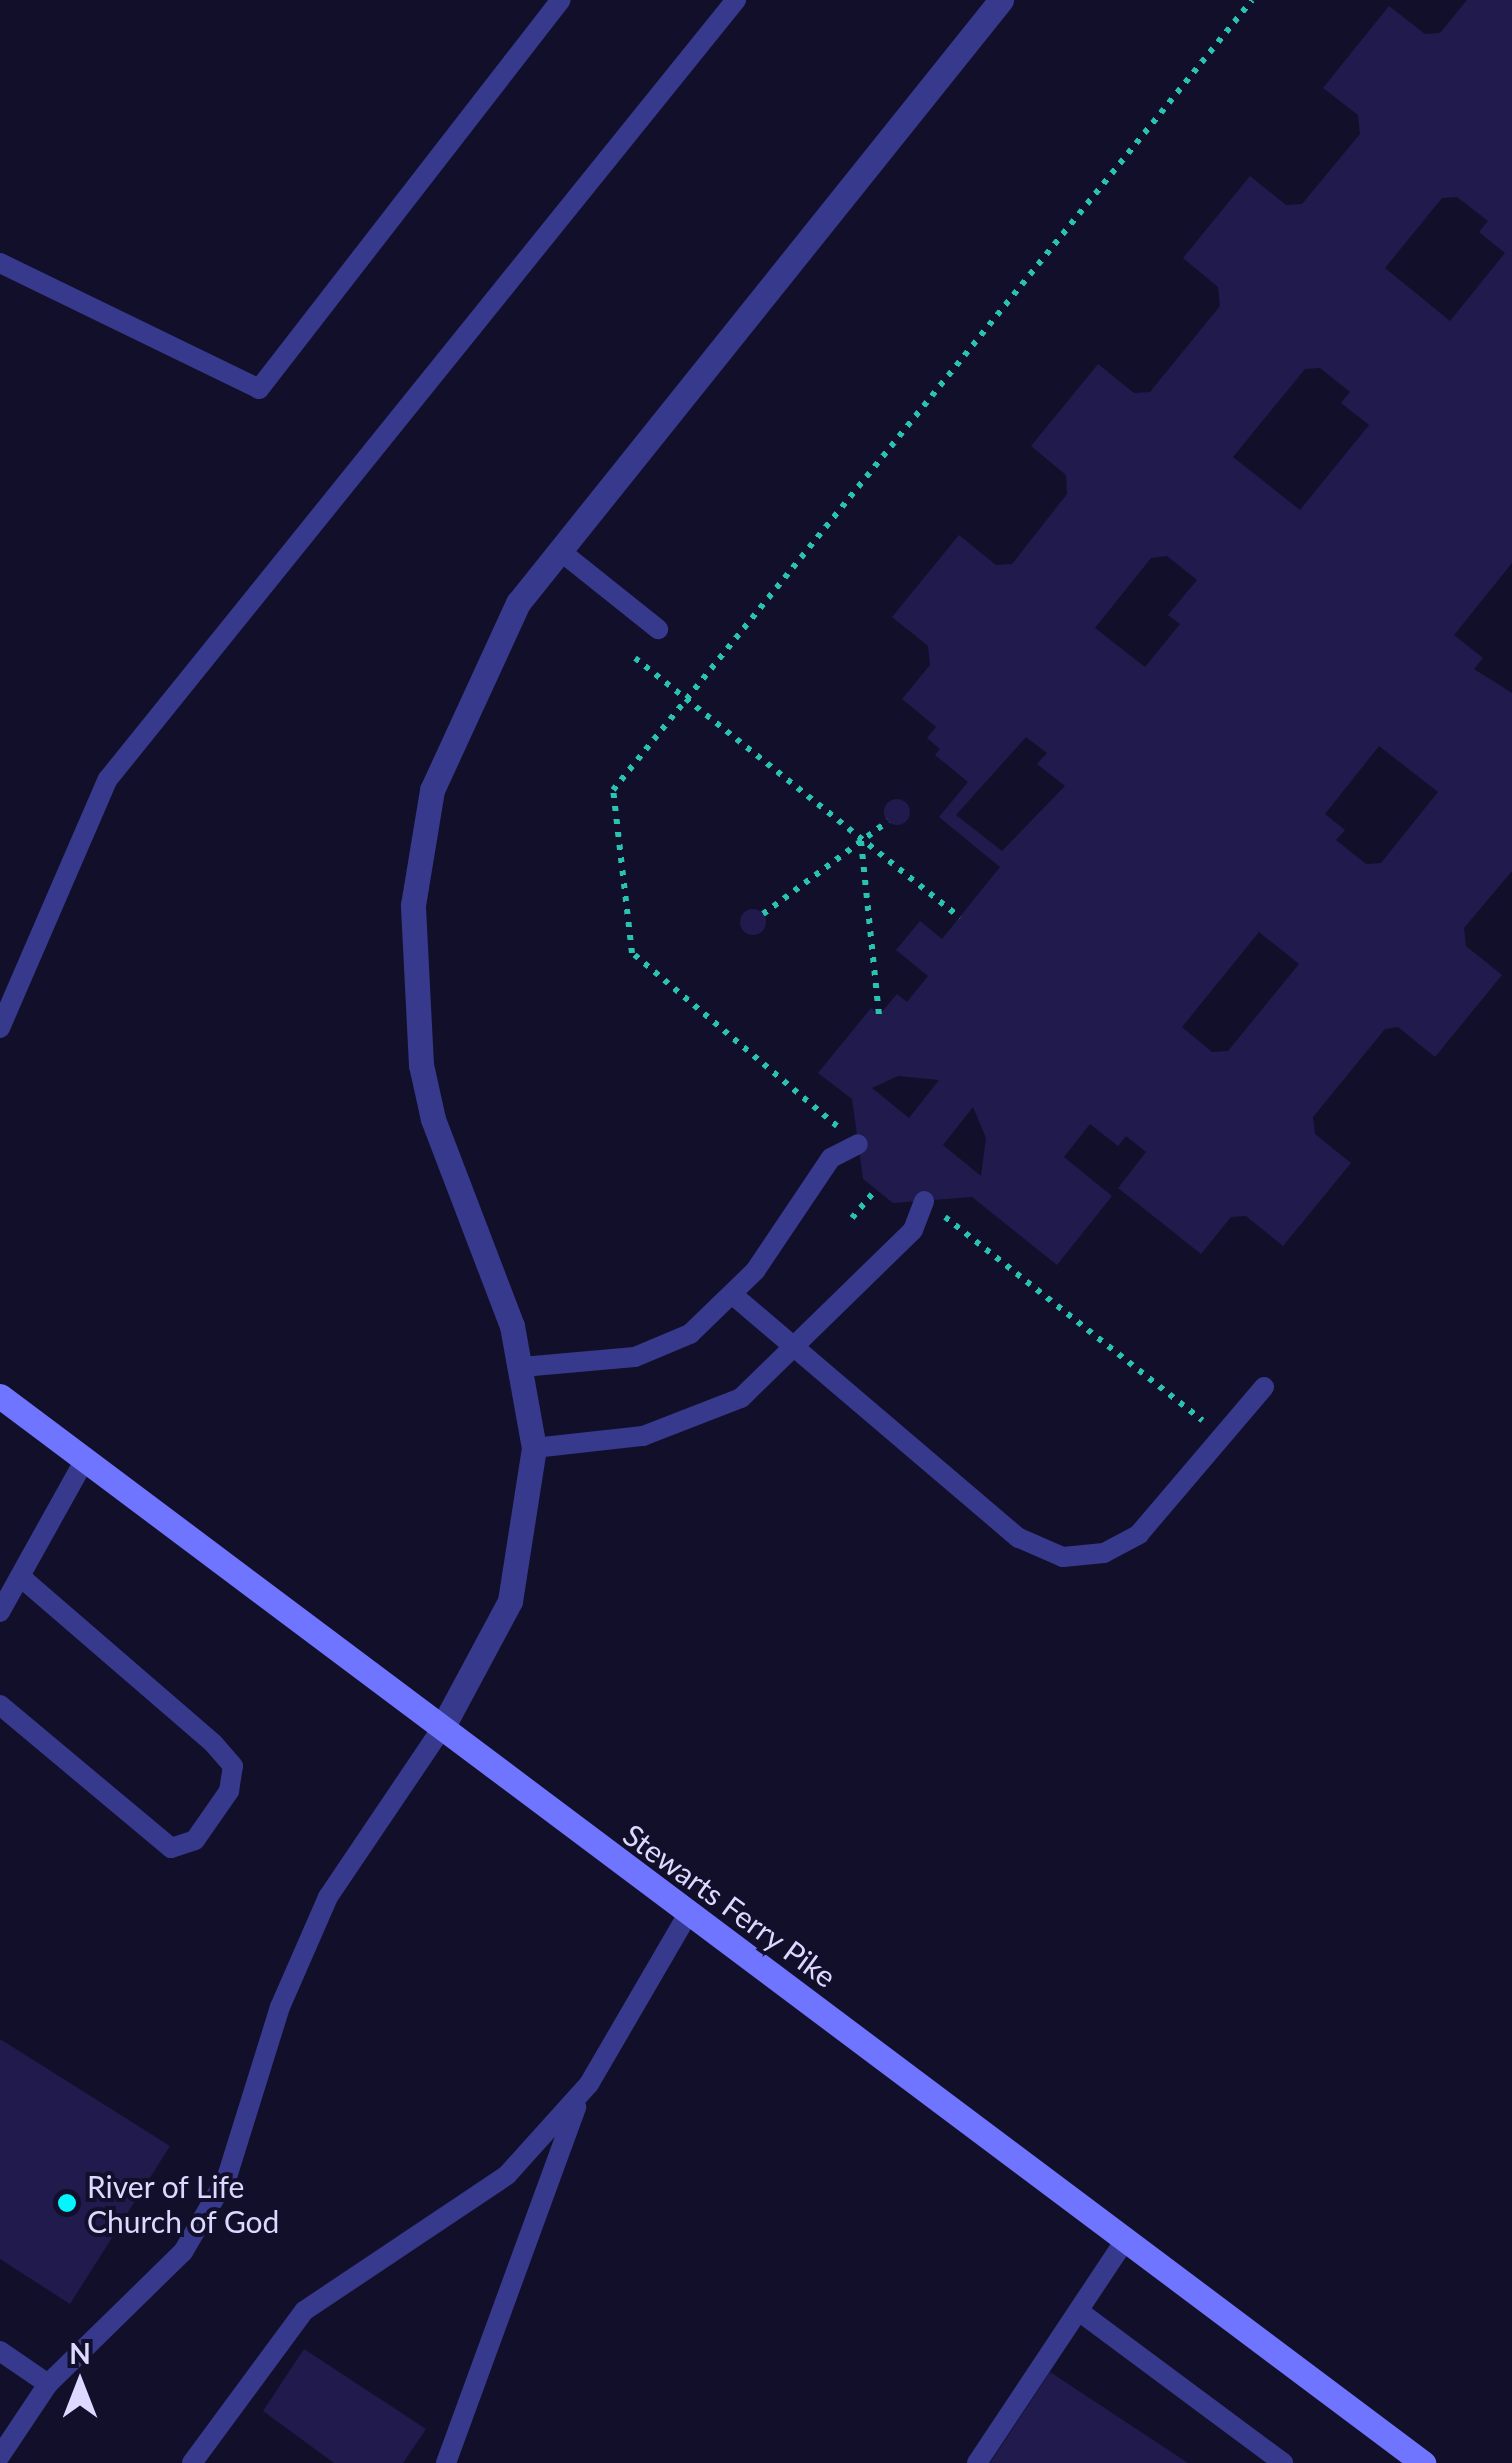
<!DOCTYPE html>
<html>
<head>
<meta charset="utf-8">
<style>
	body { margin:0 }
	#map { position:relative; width:1512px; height:2463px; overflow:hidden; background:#120f2b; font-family:Lato,sans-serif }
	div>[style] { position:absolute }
	.building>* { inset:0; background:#211a4d }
	.round { border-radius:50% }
	.path>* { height:6px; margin-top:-3px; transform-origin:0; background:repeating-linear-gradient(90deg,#28c4b1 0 5px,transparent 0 13px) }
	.service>* { height:20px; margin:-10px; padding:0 10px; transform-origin:10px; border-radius:10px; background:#37398d }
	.minor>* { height:25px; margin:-12.5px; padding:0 12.5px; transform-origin:12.5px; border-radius:12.5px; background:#37398d }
	.secondary>* { height:25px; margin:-12.5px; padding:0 12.5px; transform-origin:12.5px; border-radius:12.5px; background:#7075ff }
	.dots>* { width:28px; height:28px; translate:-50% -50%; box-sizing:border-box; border:5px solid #120f2b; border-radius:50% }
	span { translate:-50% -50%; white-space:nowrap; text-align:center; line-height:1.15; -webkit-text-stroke:8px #120f2b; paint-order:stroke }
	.street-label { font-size:30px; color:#dbd9ff }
	.poi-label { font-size:30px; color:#dbd9ff }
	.left { translate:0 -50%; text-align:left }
	.north { position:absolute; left:30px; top:2333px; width:100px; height:100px; -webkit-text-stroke:8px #120f2b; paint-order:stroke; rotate:0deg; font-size:28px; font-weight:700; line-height:40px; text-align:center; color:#dbd9ff }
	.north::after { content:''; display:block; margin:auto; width:35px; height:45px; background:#dbd9ff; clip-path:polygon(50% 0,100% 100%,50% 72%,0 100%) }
</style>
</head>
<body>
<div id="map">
	<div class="building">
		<i style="clip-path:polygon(evenodd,1467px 0,1512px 0,1512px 563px,1454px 635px,1483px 658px,1474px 669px,1512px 693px,1512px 871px,1464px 928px,1466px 946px,1502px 975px,1435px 1057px,1398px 1027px,1385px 1029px,1313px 1117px,1315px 1134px,1351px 1163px,1283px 1246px,1246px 1216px,1231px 1217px,1201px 1254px,1118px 1188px,1146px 1152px,1126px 1136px,1118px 1146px,1090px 1124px,1064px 1157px,1112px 1196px,1057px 1265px,972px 1197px,893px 1203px,863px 1179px,852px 1099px,818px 1073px,871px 1008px,879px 1015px,897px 994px,907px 1002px,928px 976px,896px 950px,920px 921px,942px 939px,1000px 867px,939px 817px,968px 782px,935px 755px,940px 749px,927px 738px,936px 727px,902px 699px,930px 665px,928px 646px,892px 617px,959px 535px,996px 565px,1012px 564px,1067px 494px,1066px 475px,1031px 446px,1098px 364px,1134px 393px,1150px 392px,1220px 306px,1218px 287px,1183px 258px,1250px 176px,1286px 205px,1302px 204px,1360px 134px,1358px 115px,1323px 88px,1389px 6px,1425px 34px,1440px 33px,1467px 0,1457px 197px,1488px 221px,1479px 232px,1505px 253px,1450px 321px,1385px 268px,1442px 198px,1457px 197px,1467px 0,1320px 368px,1350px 392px,1341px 403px,1369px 425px,1300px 510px,1233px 457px,1305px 369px,1320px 368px,1467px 0,1167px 556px,1197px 580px,1168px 615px,1180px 624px,1145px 667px,1095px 628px,1151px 558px,1167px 556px,1467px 0,1026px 737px,1047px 753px,1037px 764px,1065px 786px,1002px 851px,956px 815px,1026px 737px,1467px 0,1379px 746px,1438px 792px,1381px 863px,1366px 864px,1336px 840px,1345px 830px,1325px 814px,1379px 746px,1467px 0,1259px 932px,1299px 964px,1228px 1051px,1212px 1052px,1182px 1027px,1259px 932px,1467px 0,898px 1076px,939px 1080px,909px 1118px,872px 1088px,898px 1076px,1467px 0,973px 1107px,986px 1138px,981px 1176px,943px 1145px,973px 1107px)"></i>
		<i class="round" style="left:884px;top:799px;width:26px;height:26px"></i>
		<i class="round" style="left:740px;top:909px;width:26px;height:26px"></i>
		<i style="clip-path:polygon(0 2039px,170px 2146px,70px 2304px,0 2259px)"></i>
		<i style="clip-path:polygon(304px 2349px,426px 2429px,403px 2463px,334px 2463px,263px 2411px)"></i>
		<i style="clip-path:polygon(1050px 2372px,1188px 2463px,990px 2463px)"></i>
	</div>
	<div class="path">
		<i style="left:635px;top:658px;width:416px;rotate:38.6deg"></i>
		<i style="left:861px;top:841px;width:175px;rotate:84.1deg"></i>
		<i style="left:763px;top:914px;width:156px;rotate:-36.6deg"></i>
		<i style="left:837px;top:1126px;width:268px;rotate:-139.8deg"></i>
		<i style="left:632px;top:953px;width:164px;rotate:-96.6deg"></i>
		<i style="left:613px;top:790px;width:1016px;rotate:-51.03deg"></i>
		<i style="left:945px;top:1217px;width:328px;rotate:38.3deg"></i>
		<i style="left:852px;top:1218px;width:38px;rotate:-50deg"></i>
	</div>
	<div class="service">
		<i style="left:0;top:263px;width:288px;rotate:25.9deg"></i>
		<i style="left:259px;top:389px;width:492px;rotate:-52.2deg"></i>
		<i style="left:559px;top:550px;width:127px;rotate:38.6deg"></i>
		<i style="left:0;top:1028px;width:271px;rotate:-66.6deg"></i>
		<i style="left:108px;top:779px;width:1001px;rotate:-51.13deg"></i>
		<i style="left:733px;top:1295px;width:375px;rotate:40.4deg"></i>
		<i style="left:1019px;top:1538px;width:48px;rotate:23.4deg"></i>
		<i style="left:1063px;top:1557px;width:41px;rotate:-5.6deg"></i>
		<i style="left:1104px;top:1553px;width:40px;rotate:-28deg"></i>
		<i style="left:1139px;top:1534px;width:193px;rotate:-49.6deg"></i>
		<i style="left:522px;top:1367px;width:113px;rotate:-5.1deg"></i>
		<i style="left:635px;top:1357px;width:60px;rotate:-22.7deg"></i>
		<i style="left:690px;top:1334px;width:91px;rotate:-44.1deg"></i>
		<i style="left:755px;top:1271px;width:136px;rotate:-56.1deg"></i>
		<i style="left:831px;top:1158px;width:30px;rotate:-27deg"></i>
		<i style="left:534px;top:1448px;width:110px;rotate:-6.3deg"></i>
		<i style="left:643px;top:1436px;width:105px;rotate:-21.2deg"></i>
		<i style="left:741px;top:1398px;width:240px;rotate:-44.3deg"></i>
		<i style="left:913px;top:1230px;width:31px;rotate:-69deg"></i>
		<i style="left:0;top:1612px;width:175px;rotate:-60.9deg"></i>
		<i style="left:0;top:1705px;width:223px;rotate:39.9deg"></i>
		<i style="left:171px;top:1848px;width:25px;rotate:-18deg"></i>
		<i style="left:195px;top:1840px;width:60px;rotate:-55.2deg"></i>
		<i style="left:229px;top:1791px;width:25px;rotate:-81deg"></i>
		<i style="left:233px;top:1766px;width:30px;rotate:-131deg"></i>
		<i style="left:213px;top:1743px;width:250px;rotate:-139.2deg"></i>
		<i style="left:1080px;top:2312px;width:253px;rotate:36.6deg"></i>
		<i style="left:0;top:2351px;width:58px;rotate:34.5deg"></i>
		<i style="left:0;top:2456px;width:87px;rotate:-56.3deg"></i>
		<i style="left:48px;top:2384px;width:189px;rotate:-44.4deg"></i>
		<i style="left:183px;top:2252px;width:87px;rotate:-59.6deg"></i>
		<i style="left:227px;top:2177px;width:178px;rotate:-72.7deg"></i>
		<i style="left:280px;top:2007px;width:120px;rotate:-66.4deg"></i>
		<i style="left:328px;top:1897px;width:204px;rotate:-56deg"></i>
		<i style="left:192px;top:2463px;width:189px;rotate:-53.6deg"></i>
		<i style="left:304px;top:2311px;width:244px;rotate:-33.8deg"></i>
		<i style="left:507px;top:2175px;width:122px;rotate:-48deg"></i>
		<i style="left:589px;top:2084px;width:197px;rotate:-59.8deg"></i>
		<i style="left:446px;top:2463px;width:379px;rotate:-69.9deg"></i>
		<i style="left:977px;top:2463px;width:269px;rotate:-56.4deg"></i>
	</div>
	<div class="minor">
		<i style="left:442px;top:1728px;width:144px;rotate:-61.8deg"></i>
		<i style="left:510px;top:1601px;width:155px;rotate:-81.1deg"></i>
		<i style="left:534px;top:1448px;width:124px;rotate:-100.2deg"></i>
		<i style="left:512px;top:1326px;width:222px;rotate:-110.9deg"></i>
		<i style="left:433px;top:1119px;width:55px;rotate:-102.5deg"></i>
		<i style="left:421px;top:1065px;width:160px;rotate:-92.9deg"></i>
		<i style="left:413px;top:905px;width:117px;rotate:-80.6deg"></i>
		<i style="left:432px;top:790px;width:206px;rotate:-65.3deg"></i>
		<i style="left:518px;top:603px;width:773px;rotate:-51.31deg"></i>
	</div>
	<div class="secondary">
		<i style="left:0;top:1396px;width:1779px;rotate:36.86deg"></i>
	</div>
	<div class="dots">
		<i style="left:67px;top:2203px;background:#05f5ff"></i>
	</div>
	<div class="street-label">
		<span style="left:730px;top:1905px;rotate:36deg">Stewarts Ferry Pike</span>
	</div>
	<div class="poi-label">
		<span class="left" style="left:87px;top:2203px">River of Life<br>Church of God</span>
	</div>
	<div class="north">N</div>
</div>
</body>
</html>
